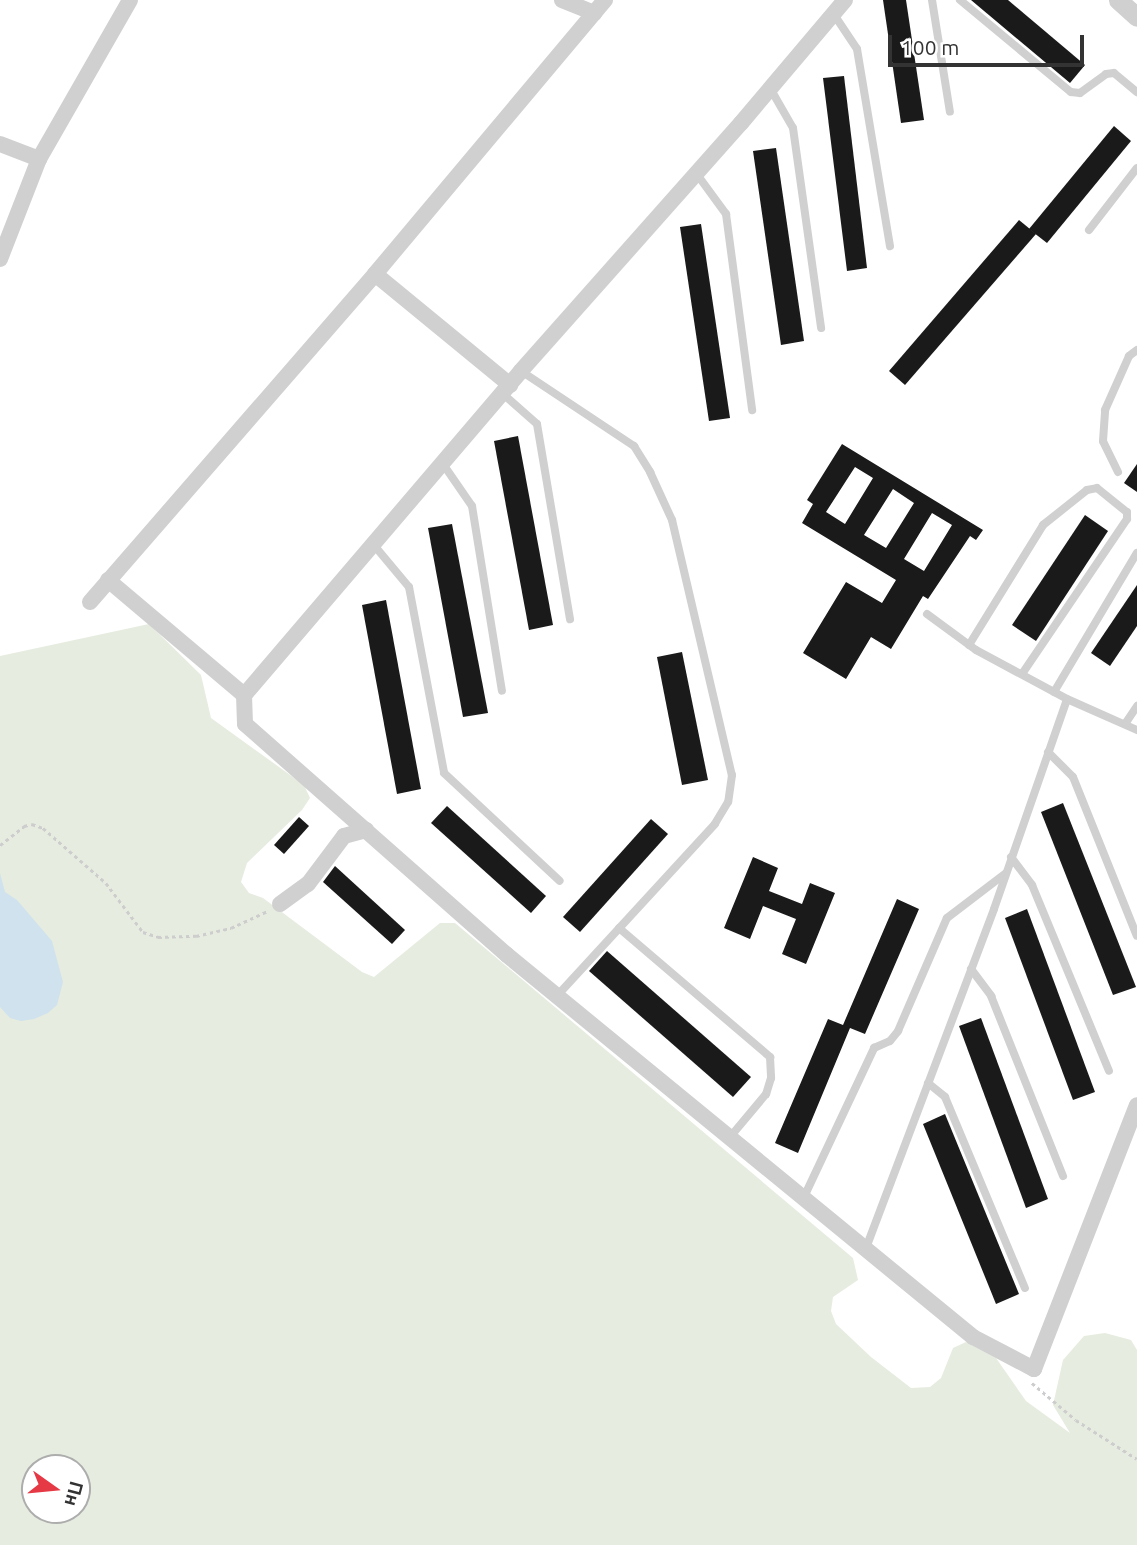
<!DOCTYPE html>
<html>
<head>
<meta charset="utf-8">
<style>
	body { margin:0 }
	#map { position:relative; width:1137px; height:1545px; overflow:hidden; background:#fff; font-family:Ubuntu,sans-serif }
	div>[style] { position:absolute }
	.green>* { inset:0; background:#e6ecdf }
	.water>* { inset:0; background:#cfe2ee }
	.building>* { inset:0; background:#1a1a1a }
	.path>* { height:2.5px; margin-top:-1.25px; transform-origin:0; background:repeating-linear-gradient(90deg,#cdcdcd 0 3.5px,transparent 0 7px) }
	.service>* { height:8px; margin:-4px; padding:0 4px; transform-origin:4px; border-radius:4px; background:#d0d0d0 }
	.minor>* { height:16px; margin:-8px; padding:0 8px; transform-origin:8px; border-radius:8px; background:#d0d0d0 }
	.tertiary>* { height:19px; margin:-9.5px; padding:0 9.5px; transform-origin:9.5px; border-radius:9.5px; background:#d0d0d0 }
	span { translate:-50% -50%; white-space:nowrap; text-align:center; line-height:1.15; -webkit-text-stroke:7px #fff; paint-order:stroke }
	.north { position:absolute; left:21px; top:1454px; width:70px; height:70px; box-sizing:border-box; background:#fff; border:2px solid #adadad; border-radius:50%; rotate:105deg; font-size:19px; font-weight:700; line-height:28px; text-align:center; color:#333 }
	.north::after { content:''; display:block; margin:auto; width:24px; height:32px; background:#e63946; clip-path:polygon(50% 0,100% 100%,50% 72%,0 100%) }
	.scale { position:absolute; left:888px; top:35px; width:196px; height:32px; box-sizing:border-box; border:4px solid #333; border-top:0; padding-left:9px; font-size:21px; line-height:24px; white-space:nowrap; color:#333; -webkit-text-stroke:5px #fff; paint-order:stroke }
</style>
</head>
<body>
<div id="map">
	<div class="green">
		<i style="clip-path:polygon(evenodd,149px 624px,201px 675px,211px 718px,304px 785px,310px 798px,302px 810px,247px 863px,241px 882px,249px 893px,263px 898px,362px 972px,374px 977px,440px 923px,455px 923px,853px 1258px,858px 1280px,833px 1297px,831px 1311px,836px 1324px,871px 1357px,911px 1388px,930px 1387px,941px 1378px,953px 1348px,966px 1342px,996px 1358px,1026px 1401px,1070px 1433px,1053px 1405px,1063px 1360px,1084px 1336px,1105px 1333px,1131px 1340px,1137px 1350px,1137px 1545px,0 1545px,0 656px,149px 624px,35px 1468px,77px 1468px,77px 1510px,35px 1510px,35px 1468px)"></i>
	</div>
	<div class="water">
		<i style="clip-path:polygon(0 873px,5px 892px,17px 900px,52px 941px,63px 982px,57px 1005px,48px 1013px,34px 1019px,21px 1021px,10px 1018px,0 1007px)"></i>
	</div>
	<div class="building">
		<i style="clip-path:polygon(883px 0,906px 0,924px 120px,901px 123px)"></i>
		<i style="clip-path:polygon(971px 0,1008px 0,1085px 65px,1070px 83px)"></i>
		<i style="clip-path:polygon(844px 76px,867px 268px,847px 271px,823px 78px)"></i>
		<i style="clip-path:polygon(1114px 126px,1131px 141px,1047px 243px,1029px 229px)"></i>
		<i style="clip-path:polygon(776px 148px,804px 341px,781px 345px,753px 151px)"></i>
		<i style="clip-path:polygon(1019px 220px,1036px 234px,905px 385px,889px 371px)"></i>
		<i style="clip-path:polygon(701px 224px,730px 418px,709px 421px,680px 227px)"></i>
		<i style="clip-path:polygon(518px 436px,553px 625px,529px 630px,494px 441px)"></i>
		<i style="clip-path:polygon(evenodd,842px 444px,983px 530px,976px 540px,970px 536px,928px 599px,923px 596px,891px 649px,871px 637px,846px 679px,803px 653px,846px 582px,882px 603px,896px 580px,802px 523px,813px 504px,807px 500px,842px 444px,855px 467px,873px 478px,845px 524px,826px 512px,855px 467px,842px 444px,893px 489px,914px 503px,886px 548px,864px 535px,893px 489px,842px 444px,932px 513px,952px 525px,924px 571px,904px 559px,932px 513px)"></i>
		<i style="clip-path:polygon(1137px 464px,1137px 492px,1124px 483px)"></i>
		<i style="clip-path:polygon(1085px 515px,1108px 531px,1036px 641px,1012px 625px)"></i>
		<i style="clip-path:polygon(452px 524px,488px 713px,463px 717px,428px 528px)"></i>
		<i style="clip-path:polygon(1137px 585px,1137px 626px,1110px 666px,1091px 653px)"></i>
		<i style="clip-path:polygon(386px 600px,421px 789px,397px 794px,362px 605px)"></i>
		<i style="clip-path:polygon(682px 652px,708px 780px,682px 785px,657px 657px)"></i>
		<i style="clip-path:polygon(1063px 803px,1136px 987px,1113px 995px,1041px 812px)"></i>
		<i style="clip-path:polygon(447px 806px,546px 896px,531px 913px,431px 823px)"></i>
		<i style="clip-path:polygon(299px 817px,309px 826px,284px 854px,274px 845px)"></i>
		<i style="clip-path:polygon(651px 819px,668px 834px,580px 932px,563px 917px)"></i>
		<i style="clip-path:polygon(753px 857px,778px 868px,769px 891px,802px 904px,810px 883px,835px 893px,806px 964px,782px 954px,796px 919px,763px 906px,750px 939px,724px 928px)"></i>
		<i style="clip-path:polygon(335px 866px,405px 930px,392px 944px,323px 882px)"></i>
		<i style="clip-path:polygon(897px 899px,919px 909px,865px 1034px,850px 1028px,798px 1153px,775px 1143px,828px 1019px,843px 1025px)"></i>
		<i style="clip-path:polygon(1027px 909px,1095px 1092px,1073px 1100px,1005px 918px)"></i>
		<i style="clip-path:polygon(607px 951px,751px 1077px,733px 1097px,589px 971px)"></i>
		<i style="clip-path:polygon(981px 1018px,1048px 1199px,1026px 1208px,959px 1026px)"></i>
		<i style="clip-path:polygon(945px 1114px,1019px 1294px,996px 1304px,923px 1124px)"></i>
	</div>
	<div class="path">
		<i style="left:0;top:845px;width:31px;rotate:-38deg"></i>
		<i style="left:24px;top:826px;width:8px;rotate:-14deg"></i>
		<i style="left:32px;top:824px;width:12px;rotate:20deg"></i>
		<i style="left:43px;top:828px;width:84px;rotate:41.1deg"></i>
		<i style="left:106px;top:883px;width:61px;rotate:52.9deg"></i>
		<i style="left:143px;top:932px;width:16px;rotate:18deg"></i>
		<i style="left:158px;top:937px;width:38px;rotate:-2deg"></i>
		<i style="left:196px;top:936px;width:36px;rotate:-13deg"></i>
		<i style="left:231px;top:928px;width:40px;rotate:-25deg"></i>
		<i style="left:1032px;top:1383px;width:57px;rotate:40.1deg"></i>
		<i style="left:1076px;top:1420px;width:72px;rotate:32.6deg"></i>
	</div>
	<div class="service">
		<i style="left:932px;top:0;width:113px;rotate:80.9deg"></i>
		<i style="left:960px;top:0;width:144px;rotate:39.7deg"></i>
		<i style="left:1071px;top:92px;width:9px;rotate:6deg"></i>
		<i style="left:1080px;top:93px;width:32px;rotate:-36deg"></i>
		<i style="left:1106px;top:74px;width:8px;rotate:-7deg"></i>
		<i style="left:1114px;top:73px;width:30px;rotate:40deg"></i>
		<i style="left:833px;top:13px;width:43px;rotate:56.3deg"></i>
		<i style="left:857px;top:49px;width:200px;rotate:80.5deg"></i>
		<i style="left:770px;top:88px;width:46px;rotate:60.1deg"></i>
		<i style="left:793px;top:128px;width:202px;rotate:82deg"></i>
		<i style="left:696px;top:173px;width:51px;rotate:53.8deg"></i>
		<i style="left:726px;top:214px;width:198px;rotate:82.4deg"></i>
		<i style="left:1089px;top:230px;width:78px;rotate:-52.3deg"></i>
		<i style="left:521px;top:371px;width:136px;rotate:33.6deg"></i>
		<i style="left:634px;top:446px;width:31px;rotate:58deg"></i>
		<i style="left:650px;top:472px;width:53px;rotate:65.4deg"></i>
		<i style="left:672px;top:520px;width:262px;rotate:76.8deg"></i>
		<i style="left:732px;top:775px;width:27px;rotate:98deg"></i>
		<i style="left:728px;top:802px;width:26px;rotate:121deg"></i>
		<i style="left:715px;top:824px;width:234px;rotate:132.6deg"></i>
		<i style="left:503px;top:394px;width:45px;rotate:41.4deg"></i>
		<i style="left:537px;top:424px;width:198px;rotate:80.4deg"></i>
		<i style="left:443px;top:464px;width:51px;rotate:55.4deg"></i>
		<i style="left:472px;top:506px;width:187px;rotate:80.8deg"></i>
		<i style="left:1118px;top:472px;width:34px;rotate:-116deg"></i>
		<i style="left:1103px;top:441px;width:31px;rotate:-86deg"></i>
		<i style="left:1105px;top:410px;width:59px;rotate:-66deg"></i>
		<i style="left:1129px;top:356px;width:10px;rotate:-37deg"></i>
		<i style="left:373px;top:544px;width:56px;rotate:50.1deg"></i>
		<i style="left:409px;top:587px;width:189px;rotate:79.3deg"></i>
		<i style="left:444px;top:773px;width:158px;rotate:43deg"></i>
		<i style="left:927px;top:614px;width:61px;rotate:36.3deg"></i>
		<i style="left:976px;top:650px;width:103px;rotate:28.3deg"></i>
		<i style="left:1067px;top:699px;width:77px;rotate:23.9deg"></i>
		<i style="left:969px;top:645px;width:141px;rotate:-58.3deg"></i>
		<i style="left:1043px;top:525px;width:56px;rotate:-38.5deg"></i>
		<i style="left:1087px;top:490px;width:10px;rotate:-11deg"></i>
		<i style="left:1097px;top:488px;width:38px;rotate:39deg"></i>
		<i style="left:1127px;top:512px;width:7px;rotate:90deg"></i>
		<i style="left:1127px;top:519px;width:187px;rotate:124.1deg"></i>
		<i style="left:1054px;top:692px;width:162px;rotate:-59.2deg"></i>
		<i style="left:1125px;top:724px;width:22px;rotate:-56deg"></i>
		<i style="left:1048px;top:752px;width:35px;rotate:45deg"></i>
		<i style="left:1073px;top:777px;width:171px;rotate:68.1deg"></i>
		<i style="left:1011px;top:857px;width:35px;rotate:53deg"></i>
		<i style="left:1032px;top:885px;width:201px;rotate:67.5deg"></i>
		<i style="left:619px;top:928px;width:199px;rotate:40.5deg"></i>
		<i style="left:770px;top:1057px;width:21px;rotate:87deg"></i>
		<i style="left:771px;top:1078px;width:17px;rotate:107deg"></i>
		<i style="left:766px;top:1094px;width:56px;rotate:129.9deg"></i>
		<i style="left:971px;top:969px;width:34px;rotate:53deg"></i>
		<i style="left:991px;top:996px;width:194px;rotate:68.2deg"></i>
		<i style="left:928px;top:1083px;width:22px;rotate:39deg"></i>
		<i style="left:945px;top:1097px;width:207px;rotate:67.3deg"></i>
		<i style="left:804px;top:1197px;width:165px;rotate:-64.8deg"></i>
		<i style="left:874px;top:1048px;width:17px;rotate:-24deg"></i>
		<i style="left:890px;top:1041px;width:13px;rotate:-51deg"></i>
		<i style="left:898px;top:1031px;width:123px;rotate:-66.6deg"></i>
		<i style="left:947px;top:918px;width:74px;rotate:-37.3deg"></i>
		<i style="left:866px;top:1248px;width:362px;rotate:-69.3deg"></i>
		<i style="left:994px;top:909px;width:222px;rotate:-70.8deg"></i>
	</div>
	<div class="minor">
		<i style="left:562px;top:0;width:35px;rotate:22deg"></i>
		<i style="left:845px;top:0;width:161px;rotate:130.2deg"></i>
		<i style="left:741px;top:123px;width:332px;rotate:131.6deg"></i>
		<i style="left:521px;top:371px;width:426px;rotate:130.5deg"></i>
		<i style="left:244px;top:695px;width:29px;rotate:88deg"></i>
		<i style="left:245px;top:724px;width:349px;rotate:41.4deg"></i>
		<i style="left:507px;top:955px;width:603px;rotate:39.34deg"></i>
		<i style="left:973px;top:1337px;width:69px;rotate:27.7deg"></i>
		<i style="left:1034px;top:1369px;width:283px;rotate:-68.7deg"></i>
		<i style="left:0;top:144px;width:42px;rotate:21deg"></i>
		<i style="left:0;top:259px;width:107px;rotate:-68.7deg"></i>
		<i style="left:39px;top:159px;width:183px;rotate:-60.2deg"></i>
		<i style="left:375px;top:274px;width:175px;rotate:39.4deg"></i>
		<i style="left:108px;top:580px;width:178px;rotate:40.2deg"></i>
		<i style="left:90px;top:602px;width:435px;rotate:-49deg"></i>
		<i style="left:375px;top:274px;width:358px;rotate:-50deg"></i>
		<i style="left:280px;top:904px;width:34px;rotate:-36deg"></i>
		<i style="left:308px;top:884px;width:60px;rotate:-53.1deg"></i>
		<i style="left:344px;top:836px;width:23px;rotate:-15deg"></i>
	</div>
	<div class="tertiary">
		<i style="left:1118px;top:0;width:25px;rotate:42deg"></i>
	</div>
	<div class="north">Пн</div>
	<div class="scale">100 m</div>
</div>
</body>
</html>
